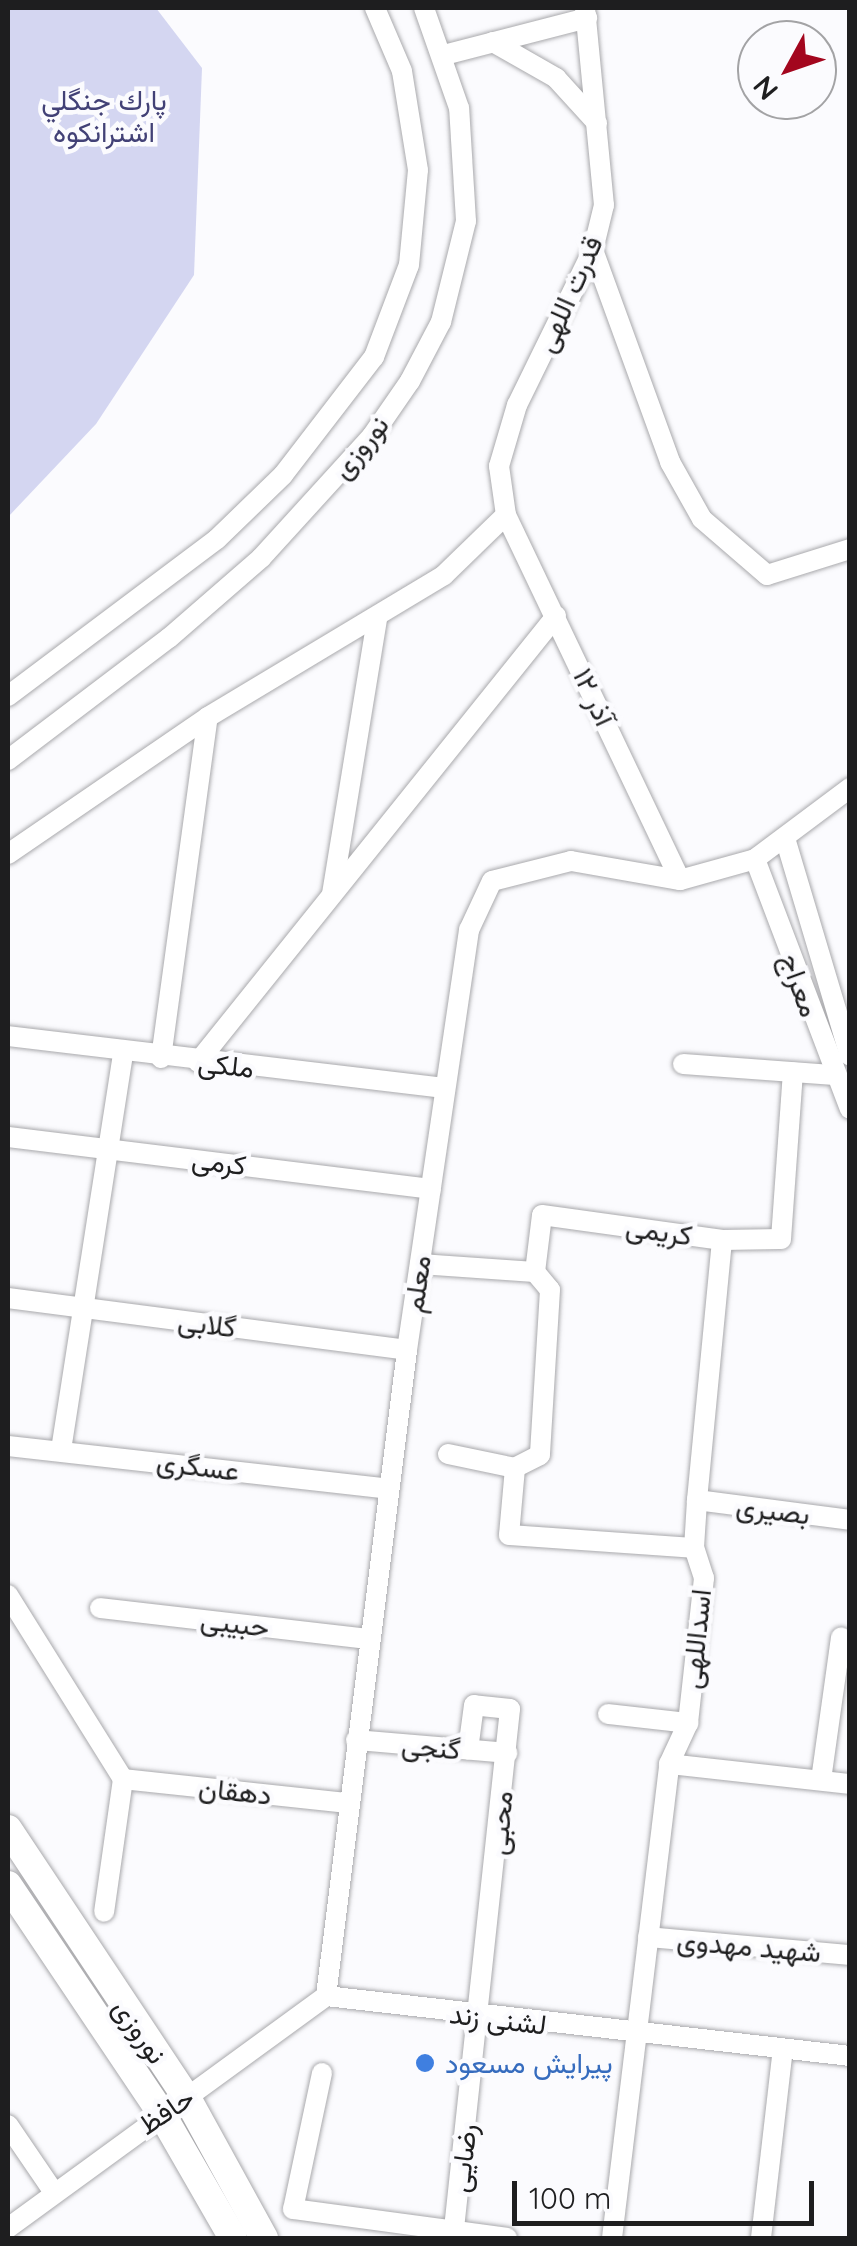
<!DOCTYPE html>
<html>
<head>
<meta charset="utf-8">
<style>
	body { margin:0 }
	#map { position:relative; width:857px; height:2246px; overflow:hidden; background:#fbfbfe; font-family:Quicksand,Vazirmatn,sans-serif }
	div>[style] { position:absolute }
	.green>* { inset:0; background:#d4d6f1 }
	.roads { filter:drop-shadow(0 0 2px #a9a9ac) drop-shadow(0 0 2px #a9a9ac) }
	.minor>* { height:20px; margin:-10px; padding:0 10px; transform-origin:10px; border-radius:10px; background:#fff }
	.major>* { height:28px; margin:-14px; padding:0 14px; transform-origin:14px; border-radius:14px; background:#fff }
	.dots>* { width:28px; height:28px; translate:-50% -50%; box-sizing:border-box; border:5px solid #fbfbfe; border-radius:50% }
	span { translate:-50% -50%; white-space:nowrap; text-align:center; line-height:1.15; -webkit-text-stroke:9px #fbfbfe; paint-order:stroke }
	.park-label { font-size:28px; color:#424176 }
	.street-label { font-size:28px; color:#1e1e1f }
	.shop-label { font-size:28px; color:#366cbe }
	.left { translate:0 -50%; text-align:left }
	.frame { position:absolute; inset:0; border:10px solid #1e1e1f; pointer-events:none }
	.north { position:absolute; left:737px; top:20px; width:100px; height:100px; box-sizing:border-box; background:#fbfbfe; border:2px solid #a3a3a5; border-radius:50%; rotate:230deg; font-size:28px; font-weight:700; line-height:40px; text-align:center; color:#1e1e1f }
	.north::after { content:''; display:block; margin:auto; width:35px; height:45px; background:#a3061e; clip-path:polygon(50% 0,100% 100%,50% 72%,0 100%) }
	.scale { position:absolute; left:512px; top:2181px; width:302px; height:45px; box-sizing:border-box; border:5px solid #1e1e1f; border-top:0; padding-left:12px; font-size:30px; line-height:35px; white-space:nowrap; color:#1e1e1f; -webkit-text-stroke:8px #fbfbfe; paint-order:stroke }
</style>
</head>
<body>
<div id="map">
	<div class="green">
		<i style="clip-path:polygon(8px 8px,156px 8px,202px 68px,194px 275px,96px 424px,8px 517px)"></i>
	</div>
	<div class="roads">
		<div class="minor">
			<i style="left:585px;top:8px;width:198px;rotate:84.5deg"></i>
			<i style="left:604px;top:205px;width:46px;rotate:103.7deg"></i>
			<i style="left:593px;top:250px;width:173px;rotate:116.1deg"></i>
			<i style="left:517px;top:405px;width:64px;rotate:106.4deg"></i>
			<i style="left:499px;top:466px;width:49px;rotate:81.9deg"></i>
			<i style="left:506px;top:515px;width:404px;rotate:64.5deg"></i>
			<i style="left:493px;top:42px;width:73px;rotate:29.7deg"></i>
			<i style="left:556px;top:78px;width:61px;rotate:47.7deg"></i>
			<i style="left:444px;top:55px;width:148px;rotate:-14.5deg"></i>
			<i style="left:593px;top:250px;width:226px;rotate:70deg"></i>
			<i style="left:670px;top:462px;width:65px;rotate:60.7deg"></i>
			<i style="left:702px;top:519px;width:86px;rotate:40.7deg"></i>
			<i style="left:767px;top:575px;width:87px;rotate:-17.4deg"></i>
			<i style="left:8px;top:696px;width:261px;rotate:-36.9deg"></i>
			<i style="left:217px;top:539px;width:92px;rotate:-44.1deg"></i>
			<i style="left:283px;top:475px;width:149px;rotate:-52.4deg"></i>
			<i style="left:374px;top:357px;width:98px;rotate:-69.2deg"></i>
			<i style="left:409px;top:265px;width:95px;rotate:-84.6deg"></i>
			<i style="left:418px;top:170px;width:100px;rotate:-99.2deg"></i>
			<i style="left:402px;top:71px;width:69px;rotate:-113.2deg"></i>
			<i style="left:8px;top:760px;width:202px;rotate:-37.2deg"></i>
			<i style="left:169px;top:638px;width:122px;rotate:-41deg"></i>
			<i style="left:261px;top:558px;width:165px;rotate:-47.7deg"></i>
			<i style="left:372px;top:436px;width:67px;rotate:-55.4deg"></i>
			<i style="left:410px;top:381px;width:67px;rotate:-62.3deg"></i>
			<i style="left:441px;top:322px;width:104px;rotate:-76.1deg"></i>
			<i style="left:466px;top:221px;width:113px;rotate:-93.5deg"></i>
			<i style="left:459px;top:108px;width:106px;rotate:-109.3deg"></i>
			<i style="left:785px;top:838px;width:227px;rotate:73.4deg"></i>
			<i style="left:8px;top:854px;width:242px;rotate:-34.4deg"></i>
			<i style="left:208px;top:717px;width:275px;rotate:-31deg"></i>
			<i style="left:444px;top:575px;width:86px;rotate:-44.1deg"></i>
			<i style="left:755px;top:859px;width:267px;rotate:69.2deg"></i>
			<i style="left:332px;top:894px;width:278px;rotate:-80.7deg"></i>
			<i style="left:8px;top:1036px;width:440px;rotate:6.8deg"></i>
			<i style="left:161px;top:1058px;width:344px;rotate:-82.2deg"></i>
			<i style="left:198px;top:1062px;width:572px;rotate:-51.25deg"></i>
			<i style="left:683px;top:1064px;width:149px;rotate:4.2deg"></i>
			<i style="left:8px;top:1137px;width:426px;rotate:7deg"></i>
			<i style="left:420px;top:1264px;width:115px;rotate:4deg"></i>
			<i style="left:535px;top:1272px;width:57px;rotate:-83deg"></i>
			<i style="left:542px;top:1215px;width:182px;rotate:7.9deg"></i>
			<i style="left:722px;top:1240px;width:59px;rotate:-1deg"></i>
			<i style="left:781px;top:1239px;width:167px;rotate:-85.9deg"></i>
			<i style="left:535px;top:1272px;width:23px;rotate:50deg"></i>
			<i style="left:550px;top:1290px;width:165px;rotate:93.5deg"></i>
			<i style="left:540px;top:1455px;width:28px;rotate:153deg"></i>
			<i style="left:515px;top:1468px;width:67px;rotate:95.1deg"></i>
			<i style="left:509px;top:1535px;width:185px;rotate:4deg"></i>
			<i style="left:8px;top:1298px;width:402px;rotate:7.4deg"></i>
			<i style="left:8px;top:1446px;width:383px;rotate:6.4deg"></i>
			<i style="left:61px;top:1450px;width:402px;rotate:-81.1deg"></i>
			<i style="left:448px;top:1454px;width:68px;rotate:11.8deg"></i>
			<i style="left:697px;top:1500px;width:154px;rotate:7.4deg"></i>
			<i style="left:8px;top:1595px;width:217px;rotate:58deg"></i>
			<i style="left:123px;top:1779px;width:134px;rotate:98.1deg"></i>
			<i style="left:100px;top:1608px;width:271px;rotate:6.6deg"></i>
			<i style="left:608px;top:1714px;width:81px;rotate:6.4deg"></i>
			<i style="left:356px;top:1740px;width:152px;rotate:4.9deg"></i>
			<i style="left:669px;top:1764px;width:182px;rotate:6.3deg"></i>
			<i style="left:123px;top:1779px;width:226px;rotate:6.1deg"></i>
			<i style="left:821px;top:1780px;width:144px;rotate:-82deg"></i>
			<i style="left:648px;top:1937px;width:202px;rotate:5.1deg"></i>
			<i style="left:326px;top:1996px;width:651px;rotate:-82.85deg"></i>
			<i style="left:407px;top:1350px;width:425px;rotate:-81.6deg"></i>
			<i style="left:469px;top:930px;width:54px;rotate:-64.9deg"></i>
			<i style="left:492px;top:881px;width:81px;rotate:-14.2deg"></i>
			<i style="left:571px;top:861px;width:111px;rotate:9.9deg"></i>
			<i style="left:680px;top:880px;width:78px;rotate:-15.6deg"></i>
			<i style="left:755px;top:859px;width:119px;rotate:-36.8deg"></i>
			<i style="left:326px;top:1996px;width:527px;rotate:6.53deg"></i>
			<i style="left:322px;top:2073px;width:139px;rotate:102deg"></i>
			<i style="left:293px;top:2209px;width:216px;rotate:7.7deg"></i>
			<i style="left:8px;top:2125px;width:80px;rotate:55.7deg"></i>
			<i style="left:8px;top:2228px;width:394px;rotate:-36.1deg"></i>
			<i style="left:453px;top:2238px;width:532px;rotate:-83.85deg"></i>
			<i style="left:510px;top:1709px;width:36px;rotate:-174deg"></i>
			<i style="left:474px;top:1705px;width:45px;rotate:97.6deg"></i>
			<i style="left:612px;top:2238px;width:477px;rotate:-83.1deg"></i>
			<i style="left:669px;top:1764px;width:45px;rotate:-65.1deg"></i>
			<i style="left:688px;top:1723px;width:146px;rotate:-83.7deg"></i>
			<i style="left:704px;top:1578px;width:32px;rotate:-108deg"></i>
			<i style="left:694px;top:1548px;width:48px;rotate:-86.4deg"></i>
			<i style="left:697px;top:1500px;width:261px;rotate:-84.5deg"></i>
			<i style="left:761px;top:2238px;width:190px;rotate:-83.4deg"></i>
		</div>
		<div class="major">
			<i style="left:8px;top:1829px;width:323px;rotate:56.4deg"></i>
			<i style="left:187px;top:2098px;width:160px;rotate:61.2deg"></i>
			<i style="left:8px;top:1885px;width:275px;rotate:56.1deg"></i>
			<i style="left:161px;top:2113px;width:144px;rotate:60.1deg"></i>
		</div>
	</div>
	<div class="dots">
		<i style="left:425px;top:2063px;background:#3f7fe0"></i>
	</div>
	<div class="park-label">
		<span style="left:104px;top:116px">پارك جنگلي<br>اشترانكوه</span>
	</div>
	<div class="street-label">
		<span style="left:569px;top:294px;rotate:-66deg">قدرت اللهی</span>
		<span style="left:360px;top:447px;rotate:-51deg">نوروزی</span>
		<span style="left:594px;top:697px;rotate:65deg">۱۲ آذر</span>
		<span style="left:800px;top:985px;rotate:70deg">معراج</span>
		<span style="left:226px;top:1065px;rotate:6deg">ملکی</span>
		<span style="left:219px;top:1162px;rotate:7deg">کرمی</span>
		<span style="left:659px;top:1231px;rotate:8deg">کریمی</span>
		<span style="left:417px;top:1284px;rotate:-82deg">معلم</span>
		<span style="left:207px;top:1324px;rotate:7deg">گلابی</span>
		<span style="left:198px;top:1466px;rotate:7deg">عسگری</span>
		<span style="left:773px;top:1510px;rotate:7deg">بصیری</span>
		<span style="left:235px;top:1623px;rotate:7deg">حبیبی</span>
		<span style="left:696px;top:1639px;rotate:-84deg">اسداللهی</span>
		<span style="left:431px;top:1747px;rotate:5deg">گنجی</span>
		<span style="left:235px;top:1791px;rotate:6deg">دهقان</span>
		<span style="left:500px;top:1823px;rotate:-85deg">محبی</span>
		<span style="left:749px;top:1946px;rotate:5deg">شهید مهدوی</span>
		<span style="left:498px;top:2019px;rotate:7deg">لشنی زند</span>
		<span style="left:140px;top:2031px;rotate:55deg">نوروزی</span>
		<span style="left:166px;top:2111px;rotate:-34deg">حافظ</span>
		<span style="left:463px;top:2158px;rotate:-83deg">رضایی</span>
	</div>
	<div class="shop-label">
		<span class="left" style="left:445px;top:2063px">پیرایش مسعود</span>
	</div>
	<div class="frame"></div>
	<div class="north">N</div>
	<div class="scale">100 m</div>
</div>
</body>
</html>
